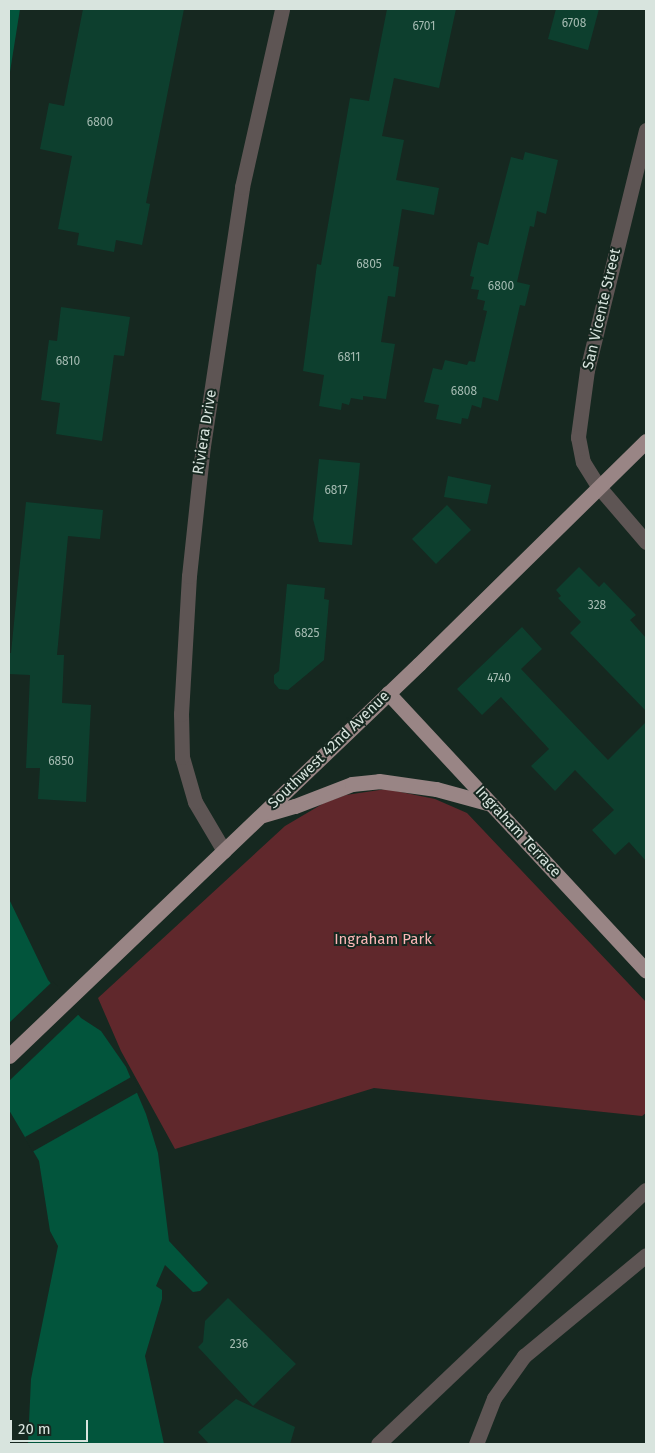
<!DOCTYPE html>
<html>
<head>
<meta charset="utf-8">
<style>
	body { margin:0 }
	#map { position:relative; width:655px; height:1453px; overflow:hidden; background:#162820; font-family:"Fira Sans",sans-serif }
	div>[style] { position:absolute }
	.green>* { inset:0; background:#60282c }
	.water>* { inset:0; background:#02553c }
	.pier>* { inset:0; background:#162820 }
	.building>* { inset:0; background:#0d3f2e }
	.minor>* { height:15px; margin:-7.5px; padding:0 7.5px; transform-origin:7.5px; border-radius:7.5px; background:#5e5554 }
	.major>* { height:15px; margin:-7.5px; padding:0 7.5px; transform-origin:7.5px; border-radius:7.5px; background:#998585 }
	span { translate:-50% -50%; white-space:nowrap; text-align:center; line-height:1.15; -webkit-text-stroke:4px #162820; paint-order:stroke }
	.number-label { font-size:12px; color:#a5bbb2 }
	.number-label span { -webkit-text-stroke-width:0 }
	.street-label { font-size:15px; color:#d8e4de }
	.park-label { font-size:15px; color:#fbb7b7 }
	.frame { position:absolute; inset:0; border:10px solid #d8e4de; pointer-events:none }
	.scale { position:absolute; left:10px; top:1420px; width:78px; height:22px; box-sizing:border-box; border:2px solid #d8e4de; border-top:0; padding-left:6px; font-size:15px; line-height:18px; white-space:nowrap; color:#d8e4de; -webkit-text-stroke:4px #162820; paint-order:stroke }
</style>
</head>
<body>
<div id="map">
	<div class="green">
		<i style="clip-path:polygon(386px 789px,435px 799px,467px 813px,646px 1002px,646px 1113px,642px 1116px,374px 1088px,175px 1149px,121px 1051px,98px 998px,285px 826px,324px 803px,346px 795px)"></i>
	</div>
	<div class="water">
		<i style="clip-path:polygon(9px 9px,20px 9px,9px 78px)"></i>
		<i style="clip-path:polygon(9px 899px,48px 980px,81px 1018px,101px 1031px,126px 1067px,146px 1114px,158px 1153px,169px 1241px,208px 1283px,200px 1291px,193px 1292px,165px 1265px,156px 1286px,162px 1290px,162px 1299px,145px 1356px,164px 1444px,28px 1444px,31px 1379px,58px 1246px,50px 1231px,39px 1161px,9px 1110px)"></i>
	</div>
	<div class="pier">
		<i style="clip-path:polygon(53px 981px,80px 1013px,9px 1081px,9px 1023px)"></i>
		<i style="clip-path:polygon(133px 1076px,140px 1091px,32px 1152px,25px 1137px)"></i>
	</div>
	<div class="building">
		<i style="clip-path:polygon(83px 9px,184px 9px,146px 203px,150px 204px,142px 245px,116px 240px,114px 252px,77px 245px,79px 233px,58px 229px,72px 156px,40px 149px,49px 103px,64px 106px)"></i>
		<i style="clip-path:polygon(387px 9px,456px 9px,439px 88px,394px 78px,382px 136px,404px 140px,396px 180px,439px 188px,434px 215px,402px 209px,393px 266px,399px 267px,395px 297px,388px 296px,381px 342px,395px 344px,386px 399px,363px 396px,363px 400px,351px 398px,349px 405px,342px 403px,341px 410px,319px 406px,324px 375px,303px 371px,317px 264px,321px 265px,350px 98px,369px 101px)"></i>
		<i style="clip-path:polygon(556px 9px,599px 9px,588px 50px,548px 39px)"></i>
		<i style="clip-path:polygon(525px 152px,558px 160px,546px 214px,537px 211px,534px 227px,530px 226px,517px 282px,530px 285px,525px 306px,520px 305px,498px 401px,483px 397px,481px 408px,472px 405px,468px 419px,462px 418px,461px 424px,436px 419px,439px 405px,424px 402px,433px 368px,442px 370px,445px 360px,467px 365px,469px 361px,475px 362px,487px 311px,483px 310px,485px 301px,477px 299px,479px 290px,471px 289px,474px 277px,470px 276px,478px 242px,488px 245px,511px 157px,523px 160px)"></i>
		<i style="clip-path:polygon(61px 307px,130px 317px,124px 356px,114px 355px,102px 441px,56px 434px,60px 403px,41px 400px,49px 340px,57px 341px)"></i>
		<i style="clip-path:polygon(319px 459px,360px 463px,352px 545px,319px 542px,313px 519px)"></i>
		<i style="clip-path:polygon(448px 476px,491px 485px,487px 504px,444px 497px)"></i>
		<i style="clip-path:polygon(26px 502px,103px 510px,100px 539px,68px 536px,57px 655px,64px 655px,62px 703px,91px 705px,86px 802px,38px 799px,40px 768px,26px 768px,30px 675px,9px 674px,9px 653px,11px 653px)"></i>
		<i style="clip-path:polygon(447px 505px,471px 530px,436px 564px,412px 539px)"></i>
		<i style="clip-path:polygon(579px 567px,599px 587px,604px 582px,636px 615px,630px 620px,646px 638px,646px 711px,570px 633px,581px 622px,558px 598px,561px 596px,556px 590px)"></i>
		<i style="clip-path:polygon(287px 584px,325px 588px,324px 599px,329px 600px,324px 660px,288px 690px,279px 689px,274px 683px,274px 675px,279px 671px)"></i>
		<i style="clip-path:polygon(522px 627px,542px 649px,521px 669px,608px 760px,646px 722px,646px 861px,629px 842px,615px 855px,592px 830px,614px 810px,575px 770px,555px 791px,531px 766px,549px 749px,501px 697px,482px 715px,457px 689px)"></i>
		<i style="clip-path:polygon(228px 1298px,296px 1364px,253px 1406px,198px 1347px,203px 1342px,205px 1321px)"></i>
		<i style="clip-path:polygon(236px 1399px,295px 1427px,290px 1444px,209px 1444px,198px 1432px)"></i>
	</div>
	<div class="minor">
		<i style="left:646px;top:130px;width:247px;rotate:103.8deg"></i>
		<i style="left:587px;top:370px;width:68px;rotate:97.7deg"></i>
		<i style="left:578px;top:437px;width:25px;rotate:79deg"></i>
		<i style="left:583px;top:462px;width:28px;rotate:58deg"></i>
		<i style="left:598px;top:486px;width:74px;rotate:49.4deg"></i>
		<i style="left:224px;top:851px;width:57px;rotate:-120.6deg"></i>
		<i style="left:195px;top:802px;width:47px;rotate:-106.1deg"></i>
		<i style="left:182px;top:757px;width:43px;rotate:-91.3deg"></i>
		<i style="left:181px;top:714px;width:138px;rotate:-86.7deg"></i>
		<i style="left:189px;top:576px;width:131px;rotate:-83.9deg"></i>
		<i style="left:203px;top:446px;width:262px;rotate:-81.4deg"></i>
		<i style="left:242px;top:187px;width:182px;rotate:-77.3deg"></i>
		<i style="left:378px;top:1444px;width:369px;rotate:-43.5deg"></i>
		<i style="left:476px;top:1444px;width:49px;rotate:-68.6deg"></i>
		<i style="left:494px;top:1398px;width:52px;rotate:-54.5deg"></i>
		<i style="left:524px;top:1356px;width:158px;rotate:-39.6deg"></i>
	</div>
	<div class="major">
		<i style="left:388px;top:693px;width:379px;rotate:47.1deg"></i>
		<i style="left:263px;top:815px;width:33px;rotate:-16deg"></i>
		<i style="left:295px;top:806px;width:61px;rotate:-21.1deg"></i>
		<i style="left:352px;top:784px;width:27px;rotate:-6deg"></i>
		<i style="left:379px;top:781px;width:58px;rotate:8deg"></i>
		<i style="left:436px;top:789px;width:57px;rotate:15.3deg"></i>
		<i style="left:9px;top:1056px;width:567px;rotate:-43.71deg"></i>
		<i style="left:419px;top:664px;width:318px;rotate:-44.5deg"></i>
	</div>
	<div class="number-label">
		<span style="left:574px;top:24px">6708</span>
		<span style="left:424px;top:27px">6701</span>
		<span style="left:100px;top:123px">6800</span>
		<span style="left:369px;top:265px">6805</span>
		<span style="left:501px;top:287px">6800</span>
		<span style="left:349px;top:358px">6811</span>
		<span style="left:68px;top:362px">6810</span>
		<span style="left:464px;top:392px">6808</span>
		<span style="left:336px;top:491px">6817</span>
		<span style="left:597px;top:606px">328</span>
		<span style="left:307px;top:634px">6825</span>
		<span style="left:499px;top:679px">4740</span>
		<span style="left:61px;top:762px">6850</span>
		<span style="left:239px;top:1345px">236</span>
	</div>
	<div class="street-label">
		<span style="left:602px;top:309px;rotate:-77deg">San Vicente Street</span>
		<span style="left:205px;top:432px;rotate:-81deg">Riviera Drive</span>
		<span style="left:329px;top:750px;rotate:-44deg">Southwest 42nd Avenue</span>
		<span style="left:518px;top:832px;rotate:47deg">Ingraham Terrace</span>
	</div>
	<div class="park-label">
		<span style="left:383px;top:940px">Ingraham Park</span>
	</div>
	<div class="frame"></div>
	<div class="scale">20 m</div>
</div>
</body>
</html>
